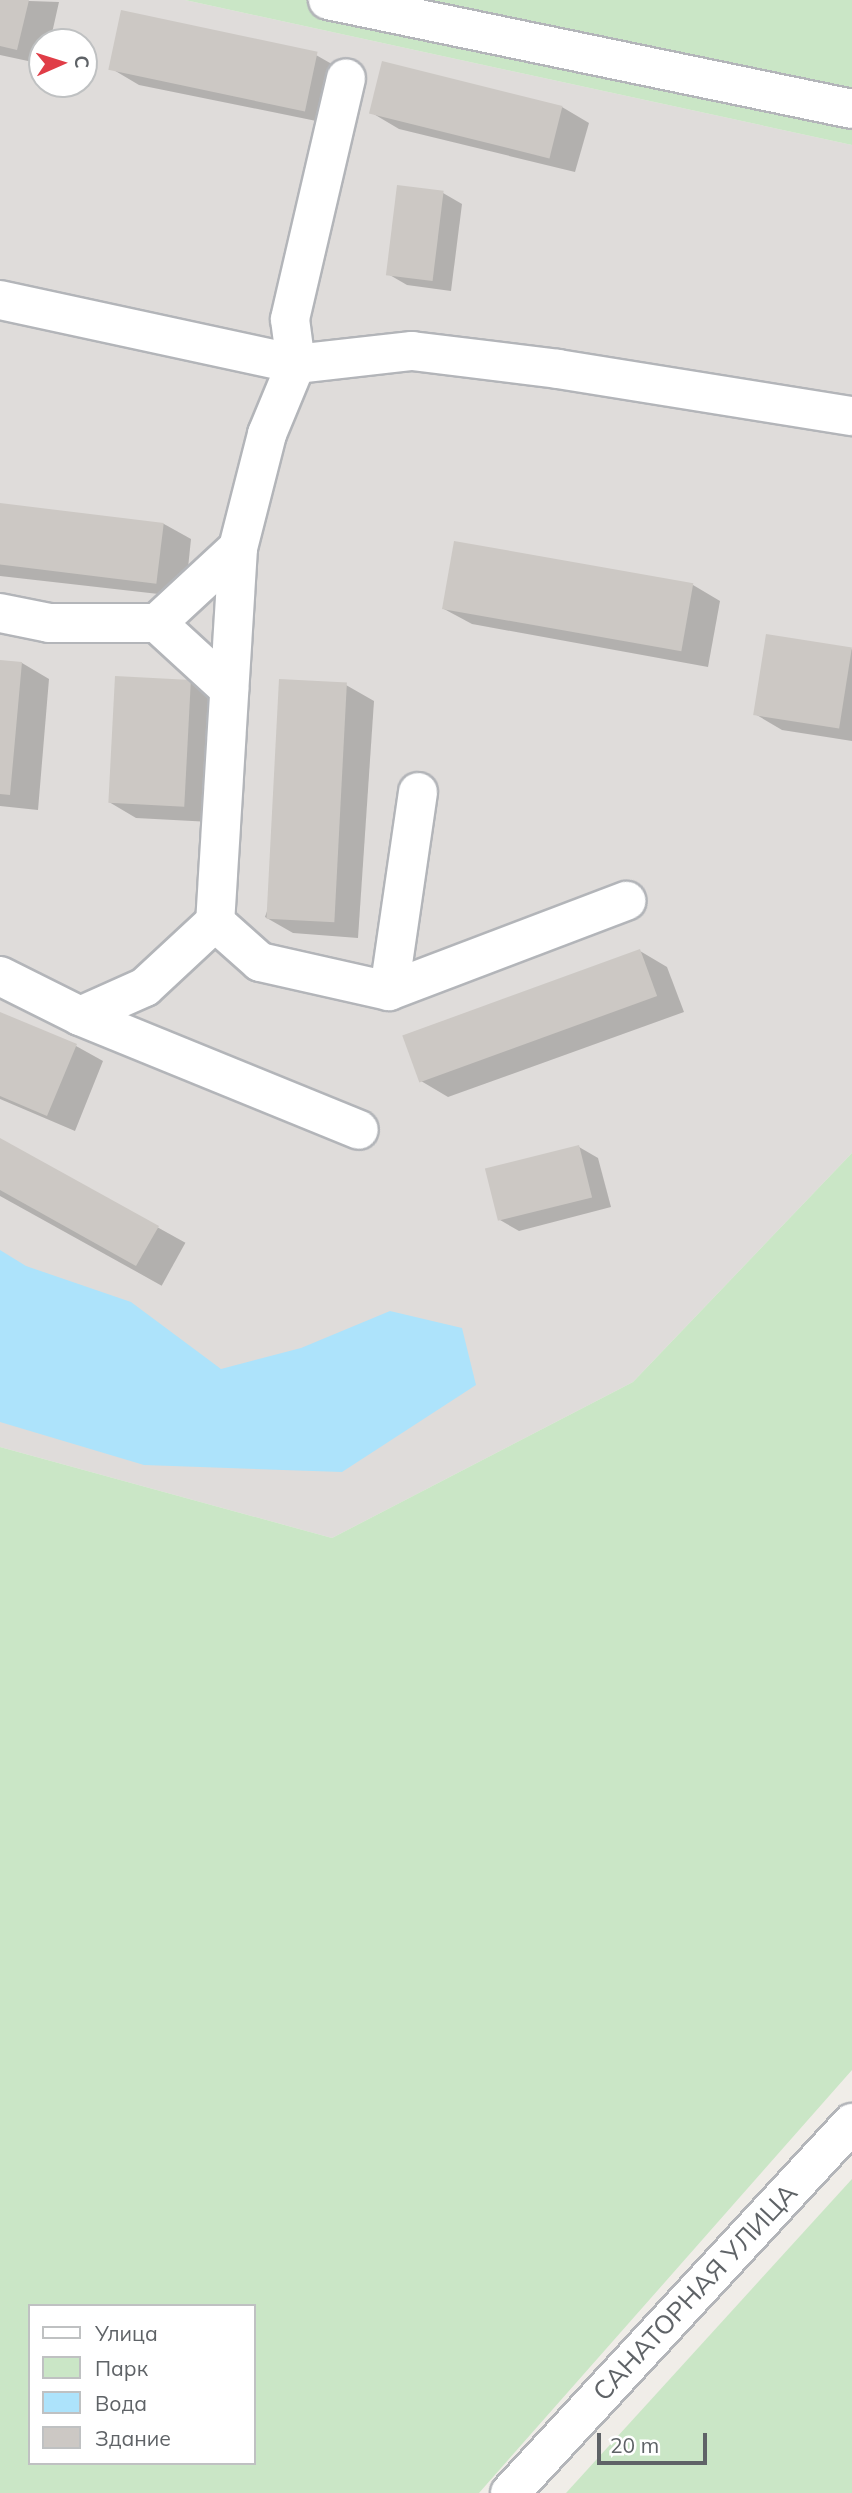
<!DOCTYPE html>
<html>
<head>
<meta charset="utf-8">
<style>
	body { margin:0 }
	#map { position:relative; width:852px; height:2493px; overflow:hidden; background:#f0ede8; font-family:Mulish,sans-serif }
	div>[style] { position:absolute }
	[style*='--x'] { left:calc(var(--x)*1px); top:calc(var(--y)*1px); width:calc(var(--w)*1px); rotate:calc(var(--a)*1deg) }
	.industrial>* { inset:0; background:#dfdcda }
	.green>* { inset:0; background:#cae6c6 }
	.water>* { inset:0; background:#ade3fb }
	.shadow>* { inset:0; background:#0003; transform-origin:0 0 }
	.building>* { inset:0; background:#ccc8c4; transform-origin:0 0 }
	.roads { filter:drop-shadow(2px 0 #b3b5b9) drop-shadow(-2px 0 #b3b5b9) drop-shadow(0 2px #b3b5b9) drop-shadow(0 -2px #b3b5b9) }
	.minor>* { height:38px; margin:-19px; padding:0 19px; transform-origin:19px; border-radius:19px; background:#fff }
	span { translate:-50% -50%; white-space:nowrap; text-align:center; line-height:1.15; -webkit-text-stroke:6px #fff; paint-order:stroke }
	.street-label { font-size:26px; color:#5f6367 }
	.legend { position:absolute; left:28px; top:2304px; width:228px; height:161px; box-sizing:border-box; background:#fff; border:2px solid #bfc1c2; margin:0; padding:9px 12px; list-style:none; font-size:21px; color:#5f6367 }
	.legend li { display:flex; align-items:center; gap:14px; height:35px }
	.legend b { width:35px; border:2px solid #bfc1c2 }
	.north { position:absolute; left:28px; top:28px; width:70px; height:70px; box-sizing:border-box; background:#fff; border:2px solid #bfc1c2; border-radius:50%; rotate:87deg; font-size:19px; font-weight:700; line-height:28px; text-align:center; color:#5f6367 }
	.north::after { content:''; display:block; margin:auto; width:24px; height:32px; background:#e03d47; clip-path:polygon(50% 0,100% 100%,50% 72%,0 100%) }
	.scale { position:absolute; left:597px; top:2433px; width:110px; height:32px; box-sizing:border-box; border:4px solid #5f6367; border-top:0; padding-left:9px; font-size:21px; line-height:24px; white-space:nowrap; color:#5f6367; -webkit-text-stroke:5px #fff; paint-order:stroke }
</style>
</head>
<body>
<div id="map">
	<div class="industrial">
		<i style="clip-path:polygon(evenodd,0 0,185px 0,852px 145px,852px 1153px,633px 1382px,332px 1538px,0 1447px,0 0,42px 42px,84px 42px,84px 84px,42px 84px,42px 42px)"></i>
	</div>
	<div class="green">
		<i style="clip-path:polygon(185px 0,852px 0,852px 145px)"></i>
		<i style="clip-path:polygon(evenodd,852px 1153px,852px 2070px,479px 2493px,0 2493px,0 1447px,332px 1538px,633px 1382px,852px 1153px,30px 2306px,254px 2306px,254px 2463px,30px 2463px,30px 2306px)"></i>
		<i style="clip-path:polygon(852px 2179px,852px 2493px,566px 2493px)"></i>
	</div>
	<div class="water">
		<i style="clip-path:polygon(0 1250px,26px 1266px,131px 1302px,221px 1369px,301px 1348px,390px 1311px,462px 1328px,476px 1385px,342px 1472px,144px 1465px,0 1422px)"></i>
	</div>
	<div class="shadow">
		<i style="clip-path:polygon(0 0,59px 2px,50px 42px,42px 42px,42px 64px,0 55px)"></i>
		<i style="clip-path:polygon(316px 55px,344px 71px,331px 124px,139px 85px,112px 69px)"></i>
		<i style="clip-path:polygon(562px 107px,589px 123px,575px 172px,399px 129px,372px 113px)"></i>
		<i style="clip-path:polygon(443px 193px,462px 204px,451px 291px,407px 285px,388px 274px)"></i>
		<i style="clip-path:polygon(0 505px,164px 524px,191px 539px,185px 597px,0 576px)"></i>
		<i style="clip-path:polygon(693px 585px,720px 601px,708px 667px,472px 624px,444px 609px)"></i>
		<i style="clip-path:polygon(852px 649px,852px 741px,782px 730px,755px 714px)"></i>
		<i style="clip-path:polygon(0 661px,22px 663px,49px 679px,38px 810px,0 806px)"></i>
		<i style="clip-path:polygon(190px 682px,218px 698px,211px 822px,136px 818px,109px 802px)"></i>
		<i style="clip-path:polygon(346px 685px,374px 701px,358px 938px,293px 933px,265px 917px)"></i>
		<i style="clip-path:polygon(640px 951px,667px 967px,684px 1012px,448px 1097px,421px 1081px)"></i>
		<i style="clip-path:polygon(0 1013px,76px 1046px,103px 1061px,75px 1131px,0 1099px)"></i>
		<i style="left:0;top:1140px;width:212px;height:49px;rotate:29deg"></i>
		<i style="clip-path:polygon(579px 1147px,598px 1158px,611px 1207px,519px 1231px,500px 1220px)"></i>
	</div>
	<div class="building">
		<i style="clip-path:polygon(0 0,29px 0,17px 50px,0 46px)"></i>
		<i style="left:121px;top:10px;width:201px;height:61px;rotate:12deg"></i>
		<i style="left:382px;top:61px;width:186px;height:54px;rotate:14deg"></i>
		<i style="left:397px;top:185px;width:47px;height:91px;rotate:7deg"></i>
		<i style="left:0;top:503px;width:165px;height:61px;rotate:7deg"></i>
		<i style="left:454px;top:541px;width:243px;height:69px;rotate:10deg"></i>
		<i style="left:766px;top:634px;width:87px;height:82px;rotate:9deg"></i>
		<i style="clip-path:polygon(0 660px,22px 662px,10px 795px,0 794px)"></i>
		<i style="left:115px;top:676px;width:76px;height:127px;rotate:3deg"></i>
		<i style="left:279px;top:679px;width:68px;height:240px;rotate:3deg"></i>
		<i style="left:640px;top:949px;width:50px;height:253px;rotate:70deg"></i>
		<i style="clip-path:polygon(0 1012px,77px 1044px,47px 1116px,0 1096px)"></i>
		<i style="clip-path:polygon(0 1138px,159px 1226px,136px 1266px,0 1190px)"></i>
		<i style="left:579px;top:1145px;width:54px;height:97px;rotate:76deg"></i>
	</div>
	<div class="roads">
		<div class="minor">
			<i style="--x:328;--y:0;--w:535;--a:11.75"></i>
			<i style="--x:0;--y:300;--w:303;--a:12.2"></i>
			<i style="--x:296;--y:364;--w:117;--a:-6.4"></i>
			<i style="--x:412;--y:351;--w:147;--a:7"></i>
			<i style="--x:558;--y:369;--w:298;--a:9.1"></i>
			<i style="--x:238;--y:548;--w:375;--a:93.5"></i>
			<i style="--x:215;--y:922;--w:60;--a:41.6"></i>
			<i style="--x:260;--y:962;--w:132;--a:12.7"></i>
			<i style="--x:389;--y:991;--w:201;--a:-81.7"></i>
			<i style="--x:0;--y:613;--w:50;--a:11.5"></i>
			<i style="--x:49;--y:623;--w:108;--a:0"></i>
			<i style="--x:157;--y:623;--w:110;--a:-42.8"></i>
			<i style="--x:238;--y:548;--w:118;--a:-75.7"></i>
			<i style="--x:267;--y:434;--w:76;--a:-67.5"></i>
			<i style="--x:296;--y:364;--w:45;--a:-97.6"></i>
			<i style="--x:290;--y:319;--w:247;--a:-76.9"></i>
			<i style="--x:157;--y:623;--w:98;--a:42.5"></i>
			<i style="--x:0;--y:976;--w:89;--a:26.6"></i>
			<i style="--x:80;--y:1016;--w:71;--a:-24"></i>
			<i style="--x:145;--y:987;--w:96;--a:-42.9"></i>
			<i style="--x:389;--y:991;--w:254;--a:-20.8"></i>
			<i style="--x:80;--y:1016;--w:301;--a:22.2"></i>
			<i style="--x:510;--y:2493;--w:504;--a:-47.25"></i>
		</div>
	</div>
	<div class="street-label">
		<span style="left:695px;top:2292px;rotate:-47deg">САНАТОРНАЯ УЛИЦА</span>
	</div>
	<ul class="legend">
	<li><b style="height:9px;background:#fff"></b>Улица</li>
	<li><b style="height:19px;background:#cae6c6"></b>Парк</li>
	<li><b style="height:19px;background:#ade3fb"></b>Вода</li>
	<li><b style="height:19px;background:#ccc8c4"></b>Здание</li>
	</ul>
	<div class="north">С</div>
	<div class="scale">20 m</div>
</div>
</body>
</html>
